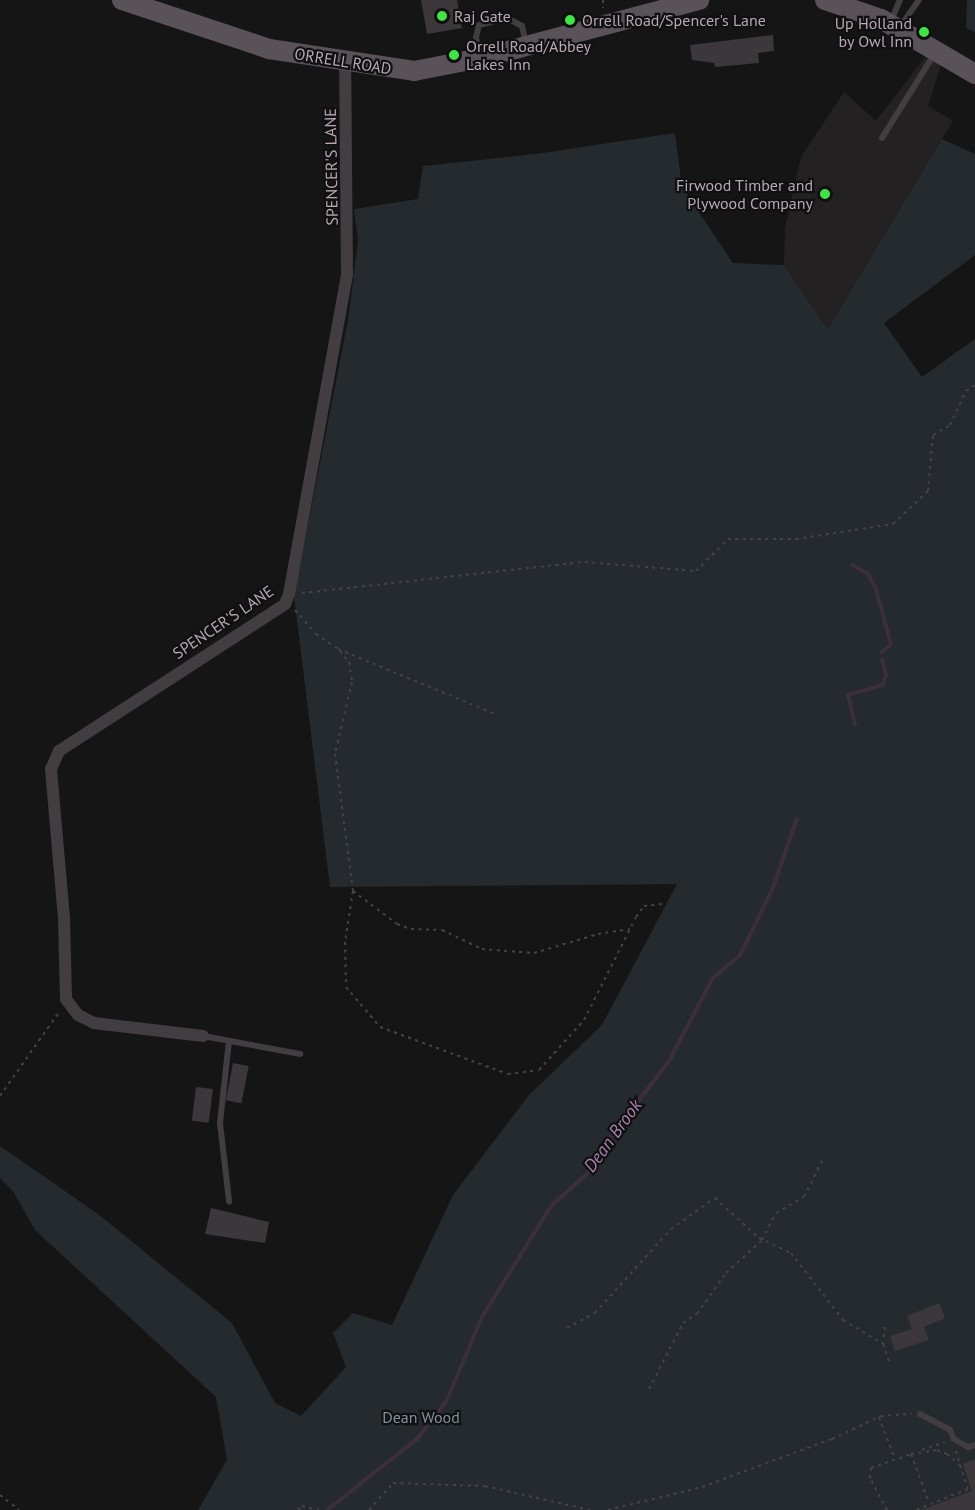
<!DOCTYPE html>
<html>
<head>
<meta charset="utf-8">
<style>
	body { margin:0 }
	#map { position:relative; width:975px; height:1510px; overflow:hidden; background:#161516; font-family:"PT Sans",sans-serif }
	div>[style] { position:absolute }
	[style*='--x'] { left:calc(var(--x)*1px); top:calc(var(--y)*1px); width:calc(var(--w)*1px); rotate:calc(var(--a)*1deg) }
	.built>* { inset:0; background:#232122 }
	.green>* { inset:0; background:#252a2e }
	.stream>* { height:4px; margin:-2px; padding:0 2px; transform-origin:2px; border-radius:2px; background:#3b2f3e }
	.building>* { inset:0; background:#3b373a; transform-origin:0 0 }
	.path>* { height:2px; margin-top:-1px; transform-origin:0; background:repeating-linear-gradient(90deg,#474047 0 3px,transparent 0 7.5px) }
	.lane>* { height:6px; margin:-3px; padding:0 3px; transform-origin:3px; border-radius:3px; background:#423d41 }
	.street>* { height:12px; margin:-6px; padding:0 6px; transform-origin:6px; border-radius:6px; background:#423d41 }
	.primary>* { height:20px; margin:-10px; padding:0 10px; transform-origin:10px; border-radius:10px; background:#5a5259 }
	.dots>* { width:16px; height:16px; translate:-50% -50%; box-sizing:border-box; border:3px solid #111011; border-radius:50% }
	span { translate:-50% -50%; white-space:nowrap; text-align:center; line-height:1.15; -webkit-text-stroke:4.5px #111011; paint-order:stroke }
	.poi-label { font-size:16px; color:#b6a8b5 }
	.left { translate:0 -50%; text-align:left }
	.right { translate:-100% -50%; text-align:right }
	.street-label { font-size:16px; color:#b6a8b5 }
	.park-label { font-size:16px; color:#80919f }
	.water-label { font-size:18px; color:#a781ae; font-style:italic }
</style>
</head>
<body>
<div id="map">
	<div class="built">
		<i style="clip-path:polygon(926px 56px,941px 65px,928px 106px,953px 121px,828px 329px,784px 265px,785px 229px,801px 157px,844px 92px,876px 121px)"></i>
	</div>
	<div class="green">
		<i style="clip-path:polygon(967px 0,975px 0,975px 32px,966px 28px)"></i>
		<i style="clip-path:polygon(675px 133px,682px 187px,733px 263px,784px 265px,828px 329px,942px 139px,975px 154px,975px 255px,884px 323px,922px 377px,975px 339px,975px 1510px,198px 1510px,227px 1460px,216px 1397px,35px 1230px,13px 1191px,0 1178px,0 1146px,98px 1214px,232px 1323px,275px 1403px,301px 1416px,346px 1367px,333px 1333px,353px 1313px,392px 1325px,453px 1195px,529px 1095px,602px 1025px,677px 884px,330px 887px,294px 596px,348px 320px,358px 241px,354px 209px,418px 199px,423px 166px,536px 154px)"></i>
	</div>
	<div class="stream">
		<i style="--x:852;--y:565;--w:18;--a:29"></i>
		<i style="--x:868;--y:574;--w:17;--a:62"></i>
		<i style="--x:876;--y:589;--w:57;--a:74.7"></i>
		<i style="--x:891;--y:644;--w:13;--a:138"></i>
		<i style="--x:855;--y:725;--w:31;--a:-103"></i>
		<i style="--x:848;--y:695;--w:36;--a:-16"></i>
		<i style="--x:883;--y:685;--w:10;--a:-73"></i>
		<i style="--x:886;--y:675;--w:16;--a:-104"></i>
		<i style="--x:327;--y:1510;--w:115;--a:-38.3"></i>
		<i style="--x:417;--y:1439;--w:49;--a:-52.4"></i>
		<i style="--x:447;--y:1400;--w:90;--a:-67.1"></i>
		<i style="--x:482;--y:1317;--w:131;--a:-58.1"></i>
		<i style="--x:551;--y:1206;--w:59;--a:-41.6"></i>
		<i style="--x:595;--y:1167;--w:33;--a:-63"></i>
		<i style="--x:610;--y:1138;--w:97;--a:-52.5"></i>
		<i style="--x:669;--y:1061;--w:94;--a:-62.1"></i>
		<i style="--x:713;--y:978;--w:35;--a:-40"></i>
		<i style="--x:740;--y:955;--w:72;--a:-63.8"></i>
		<i style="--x:772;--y:890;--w:75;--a:-70.6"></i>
	</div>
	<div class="building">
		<i style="clip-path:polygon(421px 0,457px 0,462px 28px,427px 34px)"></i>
		<i style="clip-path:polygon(773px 35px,774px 51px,758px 53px,759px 63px,715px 67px,714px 63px,692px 60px,690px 45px)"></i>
		<i style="left:233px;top:1063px;width:16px;height:38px;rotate:11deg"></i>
		<i style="left:196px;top:1087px;width:17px;height:34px;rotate:7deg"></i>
		<i style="clip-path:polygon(211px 1208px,269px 1222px,265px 1243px,205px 1234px)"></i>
		<i style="clip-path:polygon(939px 1303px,945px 1318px,924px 1327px,929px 1340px,895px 1351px,890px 1336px,912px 1329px,907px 1316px)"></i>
		<i style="clip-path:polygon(975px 1459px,975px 1510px,921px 1510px,972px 1491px,963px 1464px)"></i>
	</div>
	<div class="path">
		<i style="--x:603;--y:0;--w:8;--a:90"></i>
		<i style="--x:302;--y:593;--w:285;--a:-6.3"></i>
		<i style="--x:585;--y:562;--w:111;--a:4.6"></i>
		<i style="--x:696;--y:571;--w:45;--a:-45"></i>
		<i style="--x:728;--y:539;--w:68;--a:0"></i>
		<i style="--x:796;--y:539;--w:98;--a:-8.8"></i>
		<i style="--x:893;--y:524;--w:48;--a:-43.3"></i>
		<i style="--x:928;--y:491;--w:56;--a:-84.9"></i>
		<i style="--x:933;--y:435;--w:20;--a:-30"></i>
		<i style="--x:950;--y:425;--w:38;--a:-65"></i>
		<i style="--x:966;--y:391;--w:11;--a:-34"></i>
		<i style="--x:295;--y:610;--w:32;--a:49"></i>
		<i style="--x:316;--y:634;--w:27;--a:34"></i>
		<i style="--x:338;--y:649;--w:172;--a:22.5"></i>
		<i style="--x:340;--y:651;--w:14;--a:51"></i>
		<i style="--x:349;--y:662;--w:20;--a:81"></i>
		<i style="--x:352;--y:682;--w:74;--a:103.3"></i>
		<i style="--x:335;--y:754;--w:138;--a:82.5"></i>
		<i style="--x:353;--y:891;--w:52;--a:98.9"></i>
		<i style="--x:345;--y:942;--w:45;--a:88.7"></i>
		<i style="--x:346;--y:987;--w:52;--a:49.6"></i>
		<i style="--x:380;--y:1027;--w:136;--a:20.2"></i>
		<i style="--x:508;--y:1074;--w:31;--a:-7"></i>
		<i style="--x:539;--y:1070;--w:67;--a:-48"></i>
		<i style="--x:584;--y:1020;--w:115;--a:-63.2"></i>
		<i style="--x:636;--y:917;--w:14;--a:-54"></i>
		<i style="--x:644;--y:906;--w:18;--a:-6"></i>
		<i style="--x:353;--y:891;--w:55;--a:36.9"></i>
		<i style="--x:397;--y:924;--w:15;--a:20"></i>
		<i style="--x:411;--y:929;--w:31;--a:2"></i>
		<i style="--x:442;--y:930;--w:44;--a:25.4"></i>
		<i style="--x:482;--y:949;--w:52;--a:4.4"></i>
		<i style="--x:534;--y:953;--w:67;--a:-16.5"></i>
		<i style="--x:598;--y:934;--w:32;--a:-9"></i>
		<i style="--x:0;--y:1096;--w:103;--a:-54.9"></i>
		<i style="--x:885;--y:1327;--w:17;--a:97"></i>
		<i style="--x:883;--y:1344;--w:21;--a:71"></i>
		<i style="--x:567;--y:1328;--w:32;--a:-28"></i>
		<i style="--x:595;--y:1313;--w:113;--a:-47.9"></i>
		<i style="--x:671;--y:1229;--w:54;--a:-35.2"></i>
		<i style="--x:715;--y:1198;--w:59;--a:42.3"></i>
		<i style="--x:759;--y:1238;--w:35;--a:25"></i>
		<i style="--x:791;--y:1253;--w:85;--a:52.2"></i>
		<i style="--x:843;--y:1320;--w:47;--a:31"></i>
		<i style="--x:649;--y:1389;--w:74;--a:-62.7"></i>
		<i style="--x:683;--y:1323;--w:17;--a:-33"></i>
		<i style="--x:697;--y:1314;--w:50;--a:-54.7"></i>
		<i style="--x:726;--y:1273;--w:49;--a:-42.5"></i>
		<i style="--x:762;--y:1240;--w:30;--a:-63"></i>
		<i style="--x:776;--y:1213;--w:32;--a:-30"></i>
		<i style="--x:804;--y:1197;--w:42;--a:-63.4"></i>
		<i style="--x:879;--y:1417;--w:45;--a:69.1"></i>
		<i style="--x:922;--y:1450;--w:24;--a:-19"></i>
		<i style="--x:956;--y:1451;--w:15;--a:74"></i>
		<i style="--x:911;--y:1454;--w:26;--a:-9"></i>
		<i style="--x:937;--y:1450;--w:11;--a:22"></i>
		<i style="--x:947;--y:1454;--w:17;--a:40"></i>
		<i style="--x:960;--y:1465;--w:25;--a:72"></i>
		<i style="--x:968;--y:1489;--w:56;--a:158"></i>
		<i style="--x:0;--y:1495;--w:24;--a:38"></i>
		<i style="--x:298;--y:1510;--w:6;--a:-45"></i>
		<i style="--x:302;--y:1506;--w:17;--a:13"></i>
		<i style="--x:369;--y:1510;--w:36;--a:-48"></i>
		<i style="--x:393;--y:1483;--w:92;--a:1.9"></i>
		<i style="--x:485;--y:1486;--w:108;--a:12.9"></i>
		<i style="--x:608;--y:1510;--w:97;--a:-13.7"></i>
		<i style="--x:702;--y:1487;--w:139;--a:-20.3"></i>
		<i style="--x:832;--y:1439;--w:54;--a:-25.1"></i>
		<i style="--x:881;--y:1416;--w:31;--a:-4"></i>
		<i style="--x:887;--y:1510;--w:36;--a:-118"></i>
		<i style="--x:870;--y:1478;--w:10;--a:-84"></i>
		<i style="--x:871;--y:1468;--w:42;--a:-19.3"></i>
		<i style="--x:911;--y:1454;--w:52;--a:69.8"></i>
	</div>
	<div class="lane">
		<i style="--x:891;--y:21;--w:23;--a:-67"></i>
		<i style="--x:900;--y:27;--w:33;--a:-55"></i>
		<i style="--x:480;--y:55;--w:18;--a:-103"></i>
		<i style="--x:476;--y:37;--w:12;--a:-76"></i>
		<i style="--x:479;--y:25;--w:29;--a:-14"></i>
		<i style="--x:507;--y:18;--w:17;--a:28"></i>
		<i style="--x:522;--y:26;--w:18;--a:77"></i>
		<i style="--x:882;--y:138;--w:100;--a:-58.1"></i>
		<i style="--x:203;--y:1036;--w:99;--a:10.5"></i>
		<i style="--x:229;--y:1041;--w:82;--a:96.3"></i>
		<i style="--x:220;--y:1123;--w:79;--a:83.4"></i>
		<i style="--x:920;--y:1414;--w:34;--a:28"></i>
		<i style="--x:950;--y:1430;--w:10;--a:66"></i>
		<i style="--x:954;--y:1439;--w:16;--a:30"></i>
		<i style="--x:968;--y:1447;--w:7;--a:-16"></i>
	</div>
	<div class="street">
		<i style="--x:203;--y:1036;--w:110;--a:-173.2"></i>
		<i style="--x:94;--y:1023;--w:18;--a:-153"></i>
		<i style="--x:78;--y:1015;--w:20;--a:-127"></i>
		<i style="--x:66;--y:999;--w:81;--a:-91.4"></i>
		<i style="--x:64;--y:918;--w:150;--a:-95"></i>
		<i style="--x:51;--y:769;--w:20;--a:-66"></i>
		<i style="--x:59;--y:751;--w:270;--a:-33"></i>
		<i style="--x:285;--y:604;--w:11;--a:-68"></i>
		<i style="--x:289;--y:594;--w:324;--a:-79.7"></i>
		<i style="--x:347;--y:275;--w:211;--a:-90.5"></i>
	</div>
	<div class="primary">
		<i style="--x:122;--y:0;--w:155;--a:18.4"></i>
		<i style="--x:269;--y:49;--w:147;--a:8.6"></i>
		<i style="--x:414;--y:71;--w:68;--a:-11"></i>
		<i style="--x:481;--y:58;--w:226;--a:-14.9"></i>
		<i style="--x:825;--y:0;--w:59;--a:18.7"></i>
		<i style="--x:881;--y:19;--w:109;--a:30.3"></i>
	</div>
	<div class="dots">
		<i style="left:442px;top:16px;background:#3fe446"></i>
		<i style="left:570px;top:20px;background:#3fe446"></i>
		<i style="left:924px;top:32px;background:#3fe446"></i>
		<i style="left:454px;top:55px;background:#3fe446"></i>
		<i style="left:825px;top:194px;background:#3fe446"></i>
	</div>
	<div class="poi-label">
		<span class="left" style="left:454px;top:16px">Raj Gate</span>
		<span class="left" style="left:582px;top:20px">Orrell Road/Spencer's Lane</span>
		<span class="right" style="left:912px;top:32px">Up Holland<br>by Owl Inn</span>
		<span class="left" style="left:466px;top:55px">Orrell Road/Abbey<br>Lakes Inn</span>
		<span class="right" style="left:813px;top:194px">Firwood Timber and<br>Plywood Company</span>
	</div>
	<div class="street-label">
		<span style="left:343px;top:61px;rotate:9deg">ORRELL ROAD</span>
		<span style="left:331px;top:167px;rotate:-91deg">SPENCER'S LANE</span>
		<span style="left:223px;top:622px;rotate:-34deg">SPENCER'S LANE</span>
	</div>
	<div class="park-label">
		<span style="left:421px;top:1417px">Dean Wood</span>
	</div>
	<div class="water-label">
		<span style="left:613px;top:1136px;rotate:-54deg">Dean Brook</span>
	</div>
</div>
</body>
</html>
